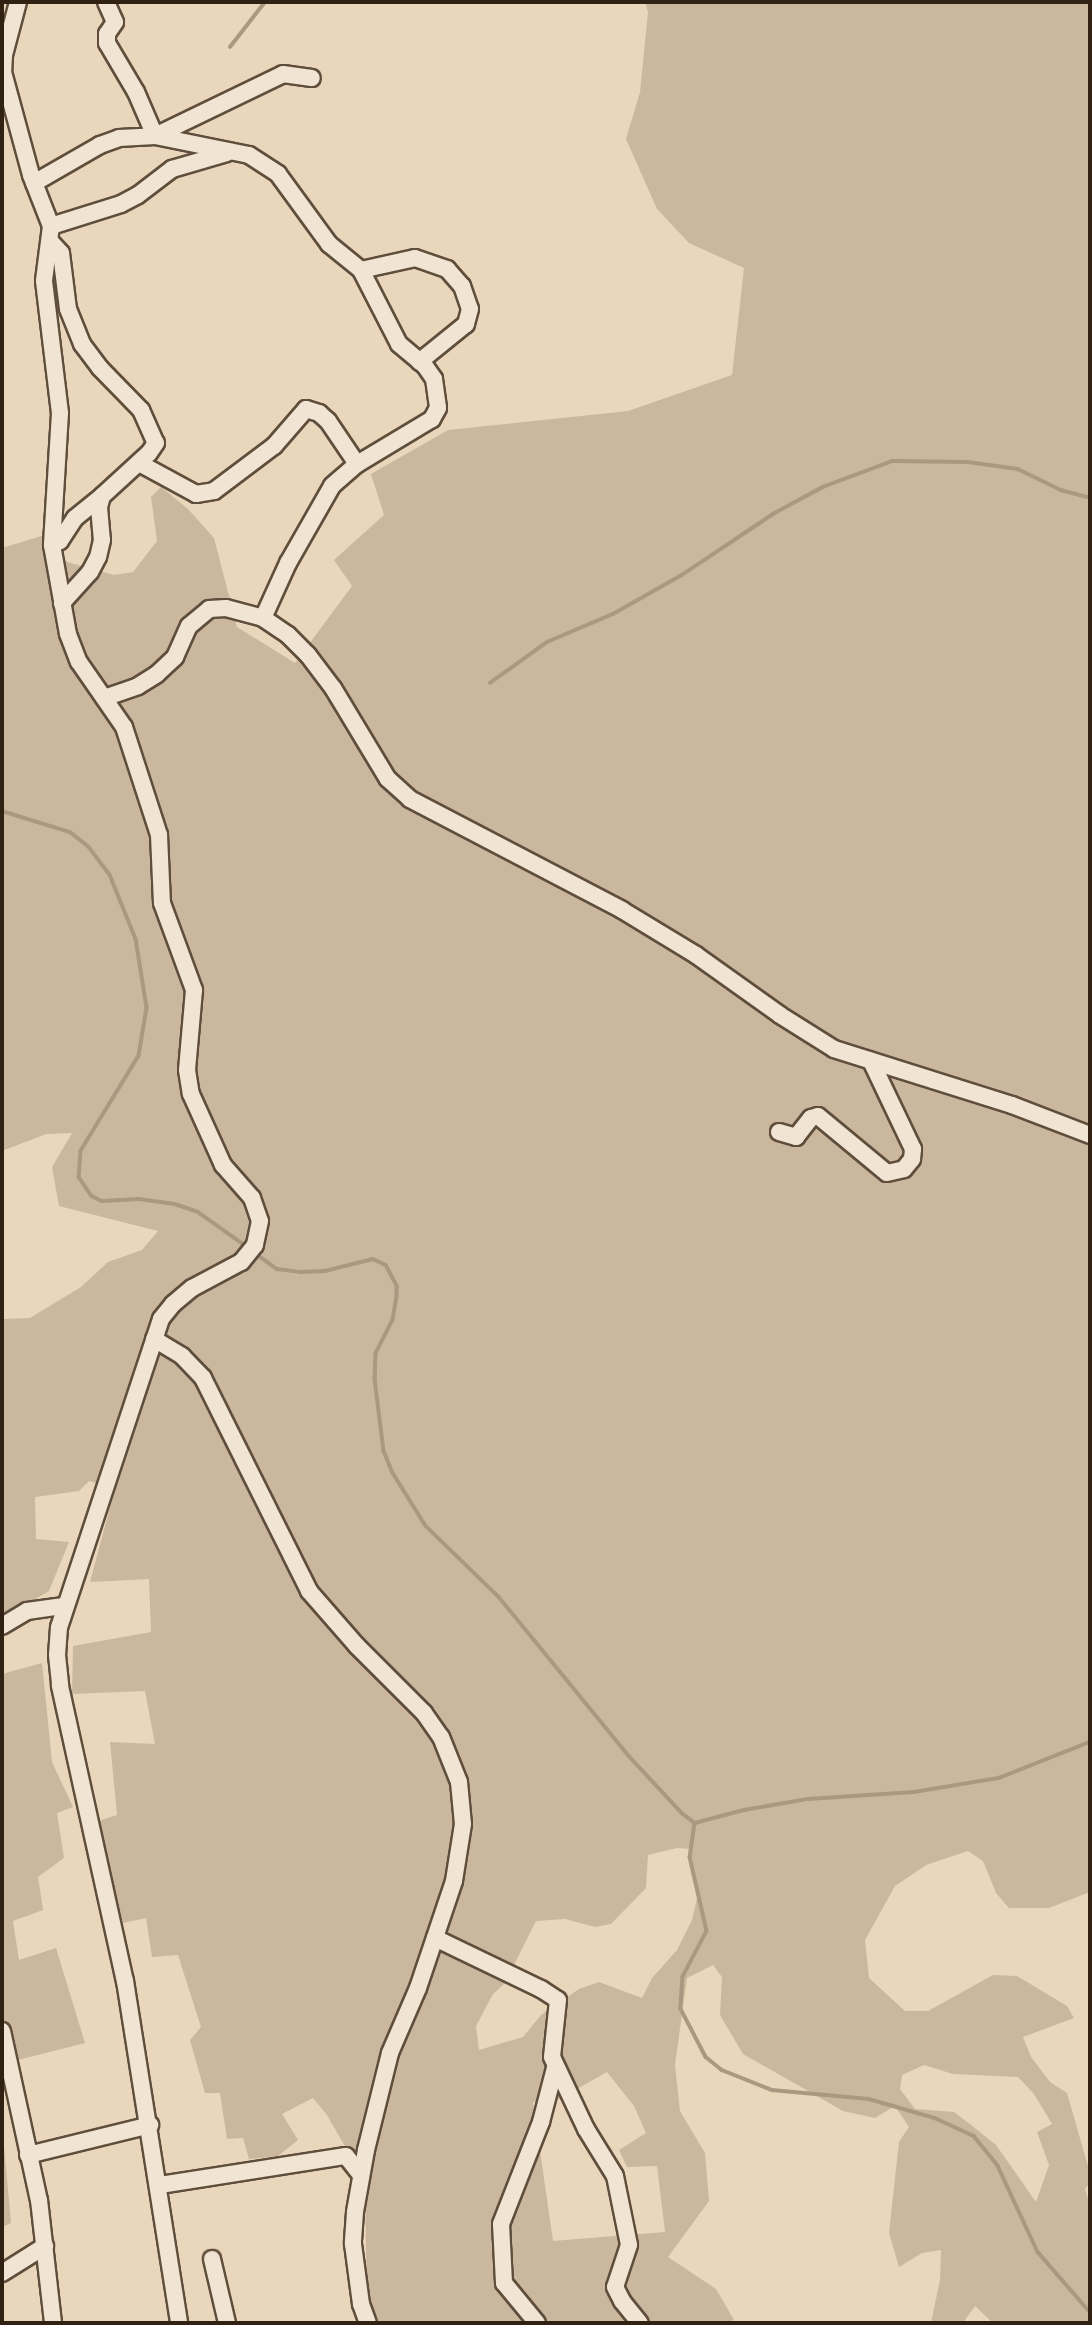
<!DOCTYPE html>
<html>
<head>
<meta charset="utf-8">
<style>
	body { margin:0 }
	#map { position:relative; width:1092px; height:2325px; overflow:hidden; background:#ead6ba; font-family:"Sorts Mill Goudy",serif }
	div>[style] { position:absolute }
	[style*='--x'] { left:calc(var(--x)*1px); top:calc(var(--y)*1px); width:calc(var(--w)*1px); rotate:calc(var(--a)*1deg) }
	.green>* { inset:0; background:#cbb79d }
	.stream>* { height:3.5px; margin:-1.75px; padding:0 1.75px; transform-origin:1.75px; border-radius:1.75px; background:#ab9881 }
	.roads { filter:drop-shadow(2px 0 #5f4e3c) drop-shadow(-2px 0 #5f4e3c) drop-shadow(0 2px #5f4e3c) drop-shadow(0 -2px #5f4e3c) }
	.minor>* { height:16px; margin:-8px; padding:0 8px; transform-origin:8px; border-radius:8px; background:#f1e4d2 }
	span { translate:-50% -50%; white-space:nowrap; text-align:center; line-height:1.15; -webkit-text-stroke:7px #f1e4d2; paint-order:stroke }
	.frame { position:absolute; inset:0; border:4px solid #312112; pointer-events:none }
</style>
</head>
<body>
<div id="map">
	<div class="green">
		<i style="clip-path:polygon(evenodd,645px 2px,1090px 2px,1090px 1892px,1049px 1908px,1009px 1908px,996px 1893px,983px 1861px,968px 1851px,926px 1865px,895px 1886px,865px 1940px,869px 1978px,905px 2011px,928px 2011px,993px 1975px,1017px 1976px,1067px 2006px,1074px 2018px,1023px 2037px,1031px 2057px,1050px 2082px,1067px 2093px,1090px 2173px,1090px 2183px,1085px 2189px,1090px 2206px,1090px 2323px,993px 2323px,975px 2306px,963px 2323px,931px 2323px,940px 2280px,941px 2250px,922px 2253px,899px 2267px,889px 2233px,899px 2142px,909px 2127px,895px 2106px,875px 2118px,843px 2111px,743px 2054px,720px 2015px,722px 1977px,713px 1965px,687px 1978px,675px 2065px,680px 2111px,705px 2153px,709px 2201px,668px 2257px,716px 2289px,734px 2320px,727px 2323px,377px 2323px,367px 2305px,365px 2181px,327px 2115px,313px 2098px,282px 2114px,298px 2140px,278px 2156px,249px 2159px,243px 2138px,227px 2139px,220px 2093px,205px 2093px,190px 2040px,201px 2027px,178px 1955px,152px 1957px,146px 1918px,123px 1923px,98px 1821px,117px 1815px,110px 1742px,155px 1744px,145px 1691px,72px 1694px,73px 1646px,151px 1632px,149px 1579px,90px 1582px,115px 1489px,89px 1481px,79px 1491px,35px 1497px,36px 1539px,69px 1542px,49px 1591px,2px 1618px,2px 1319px,30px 1318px,81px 1287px,108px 1262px,142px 1250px,158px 1231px,59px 1206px,52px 1167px,72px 1133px,46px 1134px,2px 1151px,2px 548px,45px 535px,67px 562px,114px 575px,133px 572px,157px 541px,151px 497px,161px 487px,188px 509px,214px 538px,237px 627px,295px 663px,352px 586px,334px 560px,384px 515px,371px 474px,448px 430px,628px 411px,732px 375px,744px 268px,689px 243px,657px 209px,626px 139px,640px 92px,648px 12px,645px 2px,677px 1848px,690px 1849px,698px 1894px,692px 1920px,677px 1950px,652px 1978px,642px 1998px,599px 1982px,579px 1989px,541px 2015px,523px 2037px,479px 2050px,476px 2026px,493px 1994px,505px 1983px,536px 1921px,565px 1919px,595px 1927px,611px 1924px,646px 1888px,648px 1855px,677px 1848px,645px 2px,924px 2065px,953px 2074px,1018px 2077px,1034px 2094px,1052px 2124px,1037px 2132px,1049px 2165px,1036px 2202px,996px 2145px,971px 2125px,954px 2112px,915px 2109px,900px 2089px,902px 2075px,924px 2065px,645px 2px,607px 2072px,634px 2106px,646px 2133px,619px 2150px,627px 2167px,657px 2166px,665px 2232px,553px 2241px,533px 2102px,559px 2099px,607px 2072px)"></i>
		<i style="clip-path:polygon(42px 1663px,52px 1762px,73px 1807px,57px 1813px,64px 1858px,38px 1877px,43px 1910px,13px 1921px,19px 1960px,56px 1948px,85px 2043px,2px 2064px,2px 1674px)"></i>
		<i style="clip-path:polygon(2px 2123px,11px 2223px,2px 2227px)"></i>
	</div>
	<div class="stream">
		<i style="--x:230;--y:47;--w:57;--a:-52.1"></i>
		<i style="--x:490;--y:683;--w:70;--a:-35.7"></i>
		<i style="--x:547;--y:642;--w:72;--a:-23"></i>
		<i style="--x:613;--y:614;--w:79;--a:-29.5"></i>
		<i style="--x:682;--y:575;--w:110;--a:-33.8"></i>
		<i style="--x:773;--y:514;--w:57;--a:-28.4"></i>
		<i style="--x:823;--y:487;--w:74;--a:-20.6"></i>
		<i style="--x:892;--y:461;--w:76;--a:0.8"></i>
		<i style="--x:968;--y:462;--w:50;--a:8"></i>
		<i style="--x:1018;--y:469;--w:48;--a:26"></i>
		<i style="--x:1061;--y:490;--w:30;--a:15"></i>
		<i style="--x:2;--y:811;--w:71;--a:17.2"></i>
		<i style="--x:70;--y:832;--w:24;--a:38"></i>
		<i style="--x:89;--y:847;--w:35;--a:53"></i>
		<i style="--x:110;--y:875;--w:69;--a:67.9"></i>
		<i style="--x:136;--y:939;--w:70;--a:80.9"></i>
		<i style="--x:147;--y:1008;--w:49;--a:99.5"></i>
		<i style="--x:139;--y:1056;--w:111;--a:121.4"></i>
		<i style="--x:81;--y:1151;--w:26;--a:94"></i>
		<i style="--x:79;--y:1177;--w:23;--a:56"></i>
		<i style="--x:92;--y:1196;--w:11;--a:27"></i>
		<i style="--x:102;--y:1201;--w:37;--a:-3"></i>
		<i style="--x:139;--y:1199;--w:36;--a:8"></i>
		<i style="--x:175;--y:1204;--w:24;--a:19"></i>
		<i style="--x:198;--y:1212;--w:59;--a:35.3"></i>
		<i style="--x:255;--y:1253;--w:27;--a:36"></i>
		<i style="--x:277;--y:1269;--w:23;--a:7"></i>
		<i style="--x:300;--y:1272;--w:25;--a:-2"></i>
		<i style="--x:325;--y:1271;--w:49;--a:-14"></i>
		<i style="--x:373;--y:1259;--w:14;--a:25"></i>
		<i style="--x:386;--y:1265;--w:24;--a:62"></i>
		<i style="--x:397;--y:1286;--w:11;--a:90"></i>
		<i style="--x:397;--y:1297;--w:23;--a:100"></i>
		<i style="--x:393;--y:1320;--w:38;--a:117"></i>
		<i style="--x:376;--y:1354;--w:25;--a:92"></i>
		<i style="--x:375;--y:1379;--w:73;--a:82.9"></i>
		<i style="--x:384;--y:1451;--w:24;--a:68"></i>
		<i style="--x:393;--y:1473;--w:62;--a:58.1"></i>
		<i style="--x:426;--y:1526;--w:102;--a:44.2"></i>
		<i style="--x:499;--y:1597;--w:205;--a:50.7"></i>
		<i style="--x:629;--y:1756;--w:78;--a:47.1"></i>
		<i style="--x:682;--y:1813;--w:16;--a:38"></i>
		<i style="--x:695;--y:1823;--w:51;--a:-14.9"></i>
		<i style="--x:744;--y:1810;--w:65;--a:-9.8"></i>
		<i style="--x:808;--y:1799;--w:106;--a:-3.8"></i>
		<i style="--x:914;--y:1792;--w:86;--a:-9.4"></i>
		<i style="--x:999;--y:1778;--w:98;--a:-21.6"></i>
		<i style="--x:695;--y:1823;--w:34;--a:98"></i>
		<i style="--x:690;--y:1857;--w:76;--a:77.1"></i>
		<i style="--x:707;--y:1931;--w:52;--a:117.6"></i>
		<i style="--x:683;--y:1977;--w:32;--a:94"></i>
		<i style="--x:681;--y:2009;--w:54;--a:62.5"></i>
		<i style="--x:706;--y:2057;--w:21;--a:39"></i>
		<i style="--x:722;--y:2070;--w:54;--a:21.8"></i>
		<i style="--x:772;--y:2090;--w:97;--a:5.3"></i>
		<i style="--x:869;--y:2099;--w:69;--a:16.1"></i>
		<i style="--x:935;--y:2118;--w:43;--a:24.8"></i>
		<i style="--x:974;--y:2136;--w:38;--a:51"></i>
		<i style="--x:998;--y:2166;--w:95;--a:65.1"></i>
		<i style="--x:1038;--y:2252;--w:79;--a:49.1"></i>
	</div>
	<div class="roads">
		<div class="minor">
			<i style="--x:18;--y:2;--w:55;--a:104.8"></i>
			<i style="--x:4;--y:55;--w:17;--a:93"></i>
			<i style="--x:3;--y:72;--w:107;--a:74.8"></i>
			<i style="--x:31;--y:175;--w:55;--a:68.6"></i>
			<i style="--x:51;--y:226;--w:55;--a:97.3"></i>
			<i style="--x:44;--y:281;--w:133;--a:83.1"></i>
			<i style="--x:60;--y:413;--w:132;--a:93.5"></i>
			<i style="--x:52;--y:545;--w:90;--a:79.8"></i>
			<i style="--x:68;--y:634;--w:30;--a:69"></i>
			<i style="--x:79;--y:662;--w:79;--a:55.3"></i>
			<i style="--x:124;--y:727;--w:114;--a:72"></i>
			<i style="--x:159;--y:835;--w:68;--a:87.5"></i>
			<i style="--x:162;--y:903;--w:93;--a:69.8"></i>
			<i style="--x:194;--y:990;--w:80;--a:95"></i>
			<i style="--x:187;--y:1070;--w:24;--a:81"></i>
			<i style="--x:191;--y:1094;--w:78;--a:65.7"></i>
			<i style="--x:223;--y:1165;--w:44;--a:48.7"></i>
			<i style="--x:252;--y:1198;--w:24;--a:71"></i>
			<i style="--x:260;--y:1221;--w:25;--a:102"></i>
			<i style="--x:255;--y:1245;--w:22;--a:129"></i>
			<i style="--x:241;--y:1262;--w:55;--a:152"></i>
			<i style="--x:192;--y:1288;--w:25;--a:140"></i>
			<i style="--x:173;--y:1304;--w:19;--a:129"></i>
			<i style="--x:161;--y:1319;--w:324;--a:108.3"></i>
			<i style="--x:59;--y:1627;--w:28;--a:94"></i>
			<i style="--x:57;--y:1655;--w:31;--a:84"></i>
			<i style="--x:60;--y:1686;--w:302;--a:77.6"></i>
			<i style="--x:125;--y:1981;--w:346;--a:81"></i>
			<i style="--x:106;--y:2;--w:22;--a:66"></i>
			<i style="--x:115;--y:22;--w:14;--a:124"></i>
			<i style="--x:107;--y:34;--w:9;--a:90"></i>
			<i style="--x:107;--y:43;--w:57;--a:59.4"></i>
			<i style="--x:136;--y:92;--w:48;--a:66.6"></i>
			<i style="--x:155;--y:136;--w:142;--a:-25.8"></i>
			<i style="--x:283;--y:74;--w:29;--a:8"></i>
			<i style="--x:34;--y:183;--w:76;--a:-29.9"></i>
			<i style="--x:100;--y:145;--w:20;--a:-20"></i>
			<i style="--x:119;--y:138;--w:36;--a:-3"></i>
			<i style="--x:155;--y:136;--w:96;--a:11.4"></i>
			<i style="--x:249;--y:155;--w:35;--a:33"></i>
			<i style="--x:278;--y:174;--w:87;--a:53.9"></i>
			<i style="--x:329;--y:244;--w:41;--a:39.1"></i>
			<i style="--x:361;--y:270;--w:83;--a:62.8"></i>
			<i style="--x:399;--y:344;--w:34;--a:40"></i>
			<i style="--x:425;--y:366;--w:16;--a:55"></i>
			<i style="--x:434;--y:379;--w:29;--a:82"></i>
			<i style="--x:438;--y:408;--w:13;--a:119"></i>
			<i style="--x:432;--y:419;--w:87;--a:149"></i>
			<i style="--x:357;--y:464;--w:33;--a:139"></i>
			<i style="--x:332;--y:486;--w:89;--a:119.7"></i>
			<i style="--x:288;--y:563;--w:60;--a:114.4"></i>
			<i style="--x:51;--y:226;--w:73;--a:-17.4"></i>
			<i style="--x:121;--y:204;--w:19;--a:-28"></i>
			<i style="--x:138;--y:195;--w:43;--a:-37.4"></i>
			<i style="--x:172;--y:169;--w:57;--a:-16.2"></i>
			<i style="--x:51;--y:242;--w:15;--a:48"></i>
			<i style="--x:61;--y:253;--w:56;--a:82.9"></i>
			<i style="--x:68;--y:309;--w:38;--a:68"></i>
			<i style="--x:82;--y:344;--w:30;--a:53"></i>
			<i style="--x:100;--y:368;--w:59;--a:45.7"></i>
			<i style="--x:141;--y:410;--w:36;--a:66"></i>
			<i style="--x:156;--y:443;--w:12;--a:125"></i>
			<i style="--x:149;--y:453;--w:64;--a:137.5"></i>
			<i style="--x:102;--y:496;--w:11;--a:105"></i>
			<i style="--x:99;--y:507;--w:33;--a:85"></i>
			<i style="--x:102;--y:540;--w:17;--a:103"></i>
			<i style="--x:98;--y:557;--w:17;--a:118"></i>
			<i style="--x:90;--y:572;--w:42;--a:132.1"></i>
			<i style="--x:361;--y:270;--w:55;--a:-12.5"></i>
			<i style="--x:415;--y:258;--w:34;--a:19"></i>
			<i style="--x:447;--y:269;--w:23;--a:49"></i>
			<i style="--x:462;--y:286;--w:24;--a:71"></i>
			<i style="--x:470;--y:309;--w:16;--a:105"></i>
			<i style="--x:466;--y:324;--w:60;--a:141"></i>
			<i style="--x:139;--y:463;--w:65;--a:28.5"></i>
			<i style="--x:196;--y:494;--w:18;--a:-9"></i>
			<i style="--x:214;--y:491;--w:75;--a:-36.9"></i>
			<i style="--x:274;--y:446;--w:49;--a:-49.1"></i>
			<i style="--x:306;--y:409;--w:14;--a:17"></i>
			<i style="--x:319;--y:413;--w:12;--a:42"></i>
			<i style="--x:328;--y:421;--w:52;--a:56"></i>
			<i style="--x:52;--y:545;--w:9;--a:-27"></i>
			<i style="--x:60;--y:541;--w:27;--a:-57"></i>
			<i style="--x:75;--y:518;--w:35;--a:-39"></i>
			<i style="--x:104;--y:698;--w:36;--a:-19"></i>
			<i style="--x:138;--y:686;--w:22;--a:-32"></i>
			<i style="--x:157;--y:674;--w:25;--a:-43"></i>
			<i style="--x:175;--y:657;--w:34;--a:-66"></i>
			<i style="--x:189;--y:626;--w:26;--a:-40"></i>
			<i style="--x:209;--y:609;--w:17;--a:-3"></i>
			<i style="--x:226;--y:608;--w:38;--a:15"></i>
			<i style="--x:263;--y:618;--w:30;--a:34"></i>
			<i style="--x:288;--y:635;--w:28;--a:45"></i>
			<i style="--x:308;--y:655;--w:41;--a:52.9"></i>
			<i style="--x:333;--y:688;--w:106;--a:58.9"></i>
			<i style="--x:388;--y:779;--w:30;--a:42"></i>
			<i style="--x:410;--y:799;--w:239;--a:27.6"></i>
			<i style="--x:622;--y:910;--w:87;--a:31.3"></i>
			<i style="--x:696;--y:955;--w:103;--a:35.5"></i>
			<i style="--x:780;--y:1015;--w:64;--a:32.2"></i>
			<i style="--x:834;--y:1049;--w:187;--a:17.5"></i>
			<i style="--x:1012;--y:1105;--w:84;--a:21"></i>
			<i style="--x:779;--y:1132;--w:18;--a:16"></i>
			<i style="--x:796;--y:1137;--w:24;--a:-52"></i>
			<i style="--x:811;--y:1118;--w:7;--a:-16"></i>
			<i style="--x:818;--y:1116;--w:89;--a:39.6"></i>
			<i style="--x:887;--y:1173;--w:17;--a:-13"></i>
			<i style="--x:904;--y:1169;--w:13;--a:-51"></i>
			<i style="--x:912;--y:1159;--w:10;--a:-84"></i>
			<i style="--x:913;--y:1149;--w:98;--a:-115.5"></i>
			<i style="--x:154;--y:1339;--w:33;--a:31"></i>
			<i style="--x:182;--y:1356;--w:30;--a:46"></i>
			<i style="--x:203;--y:1378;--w:238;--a:63.5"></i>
			<i style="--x:309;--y:1591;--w:73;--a:48.9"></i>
			<i style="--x:357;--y:1646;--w:95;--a:45"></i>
			<i style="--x:424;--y:1713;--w:29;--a:55"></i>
			<i style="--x:441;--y:1737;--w:48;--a:68.2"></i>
			<i style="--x:459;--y:1782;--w:42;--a:84.6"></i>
			<i style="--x:463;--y:1824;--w:58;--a:99"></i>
			<i style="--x:454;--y:1881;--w:113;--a:108.6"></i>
			<i style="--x:418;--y:1988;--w:71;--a:113.3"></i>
			<i style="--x:390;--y:2053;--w:100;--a:103.9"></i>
			<i style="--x:366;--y:2150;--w:63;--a:100.1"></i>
			<i style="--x:355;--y:2212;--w:32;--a:94"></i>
			<i style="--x:353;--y:2244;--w:61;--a:82.4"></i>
			<i style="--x:361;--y:2304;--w:20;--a:70"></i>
			<i style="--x:2;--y:1626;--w:29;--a:-31"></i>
			<i style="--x:27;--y:1611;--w:37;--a:-8"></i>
			<i style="--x:435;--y:1938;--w:118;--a:25.7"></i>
			<i style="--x:541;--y:1989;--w:20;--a:33"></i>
			<i style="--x:558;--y:2000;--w:57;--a:96"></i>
			<i style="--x:552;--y:2057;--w:80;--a:64.7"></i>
			<i style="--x:586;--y:2129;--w:55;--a:58.3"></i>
			<i style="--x:615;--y:2176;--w:70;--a:78.5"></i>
			<i style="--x:629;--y:2245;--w:44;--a:108.4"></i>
			<i style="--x:615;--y:2287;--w:16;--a:63"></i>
			<i style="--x:622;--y:2301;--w:28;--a:51"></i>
			<i style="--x:2;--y:2031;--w:173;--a:77.7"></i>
			<i style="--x:39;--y:2200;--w:124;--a:83.5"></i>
			<i style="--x:28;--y:2155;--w:126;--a:-13.8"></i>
			<i style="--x:160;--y:2185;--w:188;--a:-8.9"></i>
			<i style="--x:346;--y:2156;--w:24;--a:52"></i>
			<i style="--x:212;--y:2259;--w:66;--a:76.8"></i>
			<i style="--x:2;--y:2273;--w:51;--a:-32.1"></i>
			<i style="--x:537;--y:2323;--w:52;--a:-129.5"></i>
			<i style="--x:504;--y:2283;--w:59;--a:-92.9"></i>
			<i style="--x:501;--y:2224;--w:110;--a:-68.6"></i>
			<i style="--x:541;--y:2122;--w:56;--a:-75.5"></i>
		</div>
	</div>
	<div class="frame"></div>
</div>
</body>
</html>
